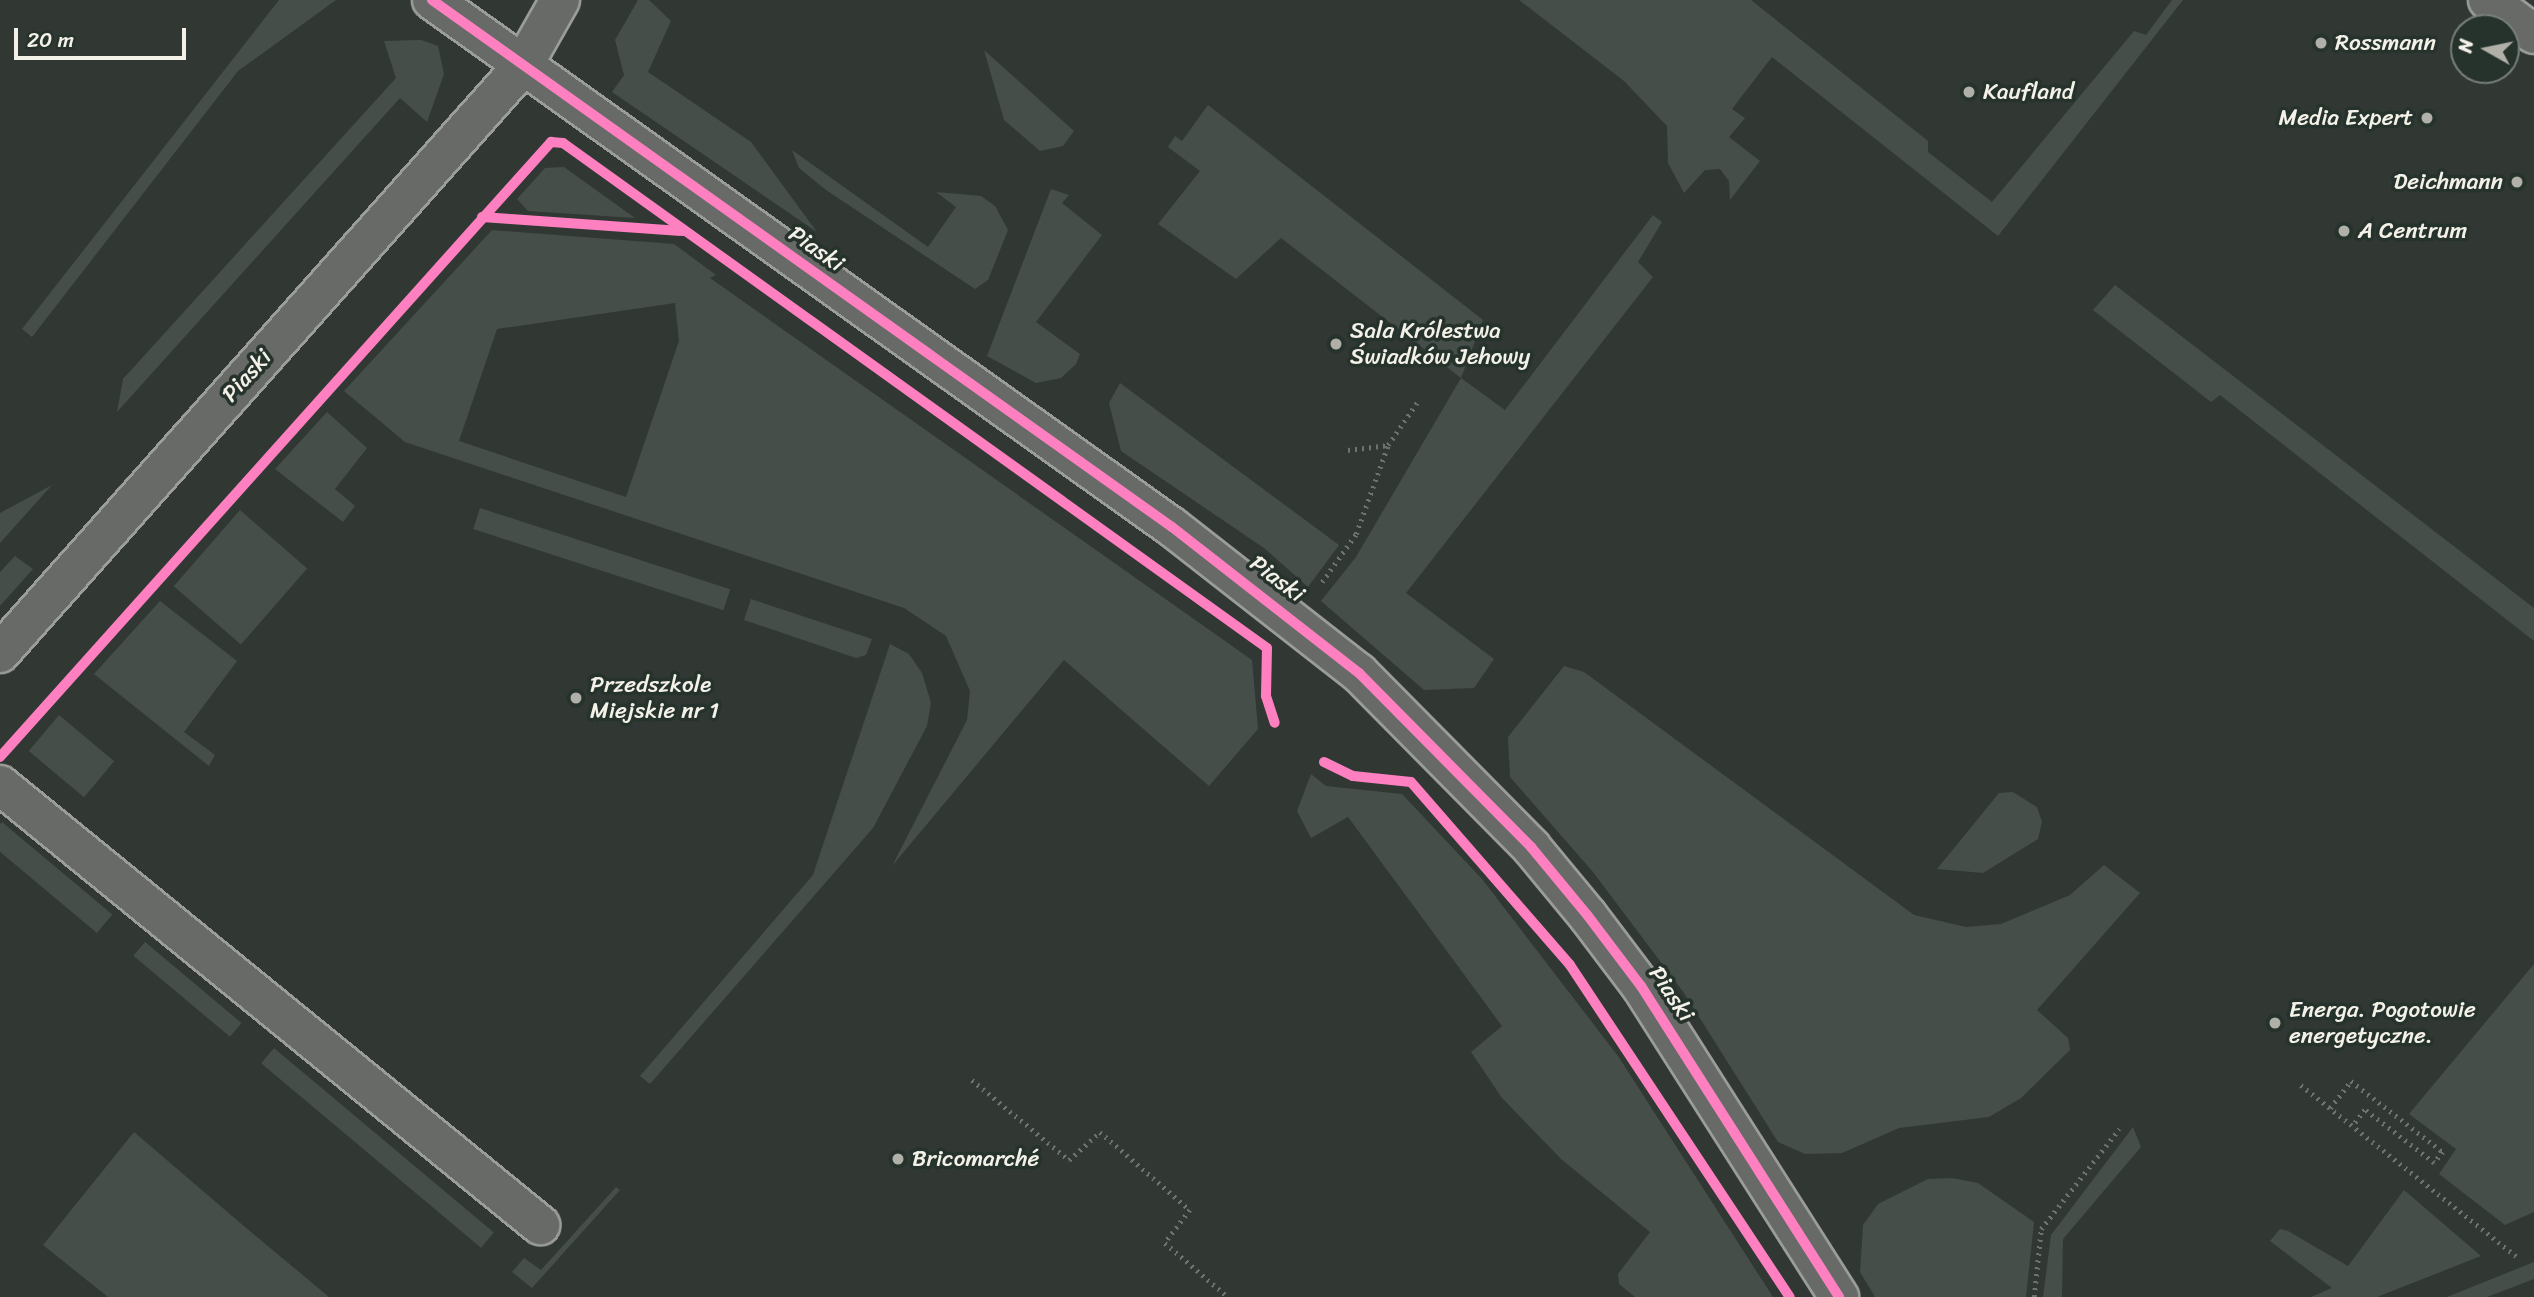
<!DOCTYPE html>
<html>
<head>
<meta charset="utf-8">
<style>
	body { margin:0 }
	#map { position:relative; width:2534px; height:1297px; overflow:hidden; background:#313834; font-family:Sriracha,sans-serif }
	div>[style] { position:absolute }
	[style*='--x'] { left:calc(var(--x)*1px); top:calc(var(--y)*1px); width:calc(var(--w)*1px); rotate:calc(var(--a)*1deg) }
	.green>* { inset:0; background:#454e49; transform-origin:0 0 }
	.path>* { height:4.5px; margin-top:-2.25px; transform-origin:0; background:repeating-linear-gradient(90deg,#6f7370 0 2px,transparent 0 7px) }
	.roads { filter:drop-shadow(2px 0 #9a9d99) drop-shadow(-2px 0 #9a9d99) drop-shadow(0 2px #9a9d99) drop-shadow(0 -2px #9a9d99) }
	.minor>* { height:38px; margin:-19px; padding:0 19px; transform-origin:19px; border-radius:19px; background:#676a66 }
	.cycleway>* { height:10px; margin:-5px; padding:0 5px; transform-origin:5px; border-radius:5px; background:#ff80c0 }
	.dots>* { width:19px; height:19px; translate:-50% -50%; box-sizing:border-box; border:4px solid #26332d; border-radius:50% }
	span { translate:-50% -50%; white-space:nowrap; text-align:center; line-height:1.15; -webkit-text-stroke:7px #26332d; paint-order:stroke }
	.poi-label { font-size:23px; color:#f4f1e8 }
	.left { translate:0 -50%; text-align:left }
	.right { translate:-100% -50%; text-align:right }
	.street-label { font-size:23px; color:#f4f1e8 }
	.north { position:absolute; left:2450px; top:14px; width:70px; height:70px; box-sizing:border-box; background:#26332d; border:2px solid #787f78; border-radius:50%; rotate:279deg; font-size:19px; font-weight:700; line-height:28px; text-align:center; color:#f4f1e8 }
	.north::after { content:''; display:block; margin:auto; width:24px; height:32px; background:#b0b0a9; clip-path:polygon(50% 0,100% 100%,50% 72%,0 100%) }
	.scale { position:absolute; left:14px; top:28px; width:172px; height:32px; box-sizing:border-box; border:4px solid #f4f1e8; border-top:0; padding-left:9px; font-size:21px; line-height:24px; white-space:nowrap; color:#f4f1e8; -webkit-text-stroke:5px #26332d; paint-order:stroke }
</style>
</head>
<body>
<div id="map">
	<div class="green">
		<i style="clip-path:polygon(279px 0,336px 0,238px 71px,32px 337px,22px 329px)"></i>
		<i style="clip-path:polygon(638px 0,649px 0,671px 21px,648px 72px,751px 142px,817px 232px,612px 92px,624px 75px,615px 40px)"></i>
		<i style="clip-path:polygon(1519px 0,1751px 0,1928px 141px,1928px 152px,1992px 202px,2134px 31px,2146px 35px,2172px 0,2183px 0,1998px 236px,1772px 57px,1732px 109px,1745px 118px,1729px 137px,1760px 161px,1730px 200px,1729px 181px,1720px 169px,1705px 170px,1684px 193px,1668px 163px,1667px 126px,1624px 81px)"></i>
		<i style="clip-path:polygon(421px 40px,438px 46px,444px 74px,427px 122px,400px 98px,117px 412px,123px 379px,396px 78px,384px 41px)"></i>
		<i style="clip-path:polygon(984px 50px,1074px 131px,1063px 146px,1040px 151px,1004px 120px)"></i>
		<i style="clip-path:polygon(1208px 105px,1483px 320px,1461px 378px,1505px 410px,1653px 215px,1662px 222px,1638px 262px,1653px 277px,1406px 593px,1494px 659px,1474px 688px,1424px 690px,1321px 601px,1356px 557px,1461px 378px,1281px 238px,1236px 279px,1158px 224px,1200px 171px,1168px 147px,1175px 136px,1182px 141px)"></i>
		<i style="clip-path:polygon(792px 150px,928px 247px,956px 207px,936px 192px,981px 196px,995px 206px,1008px 230px,988px 280px,975px 289px,826px 190px,799px 168px)"></i>
		<i style="clip-path:polygon(564px 167px,635px 218px,528px 211px,517px 199px,545px 168px)"></i>
		<i style="clip-path:polygon(1051px 189px,1069px 195px,1062px 203px,1102px 235px,1036px 322px,1080px 354px,1076px 364px,1061px 378px,1036px 383px,987px 356px)"></i>
		<i style="clip-path:polygon(evenodd,492px 230px,674px 244px,716px 275px,710px 278px,1252px 660px,1258px 729px,1209px 786px,1064px 660px,892px 866px,967px 720px,970px 691px,946px 636px,904px 608px,405px 442px,344px 391px,492px 230px,675px 303px,679px 341px,626px 497px,459px 441px,497px 329px,675px 303px)"></i>
		<i style="clip-path:polygon(2115px 285px,2534px 608px,2534px 641px,2220px 395px,2211px 402px,2093px 310px)"></i>
		<i style="clip-path:polygon(1120px 383px,1339px 545px,1308px 587px,1264px 548px,1121px 451px,1109px 403px)"></i>
		<i style="clip-path:polygon(327px 412px,367px 448px,335px 489px,355px 506px,343px 522px,275px 469px)"></i>
		<i style="clip-path:polygon(52px 485px,0 543px,0 513px)"></i>
		<i style="left:480px;top:508px;width:263px;height:22px;rotate:18deg"></i>
		<i style="left:240px;top:510px;width:89px;height:101px;rotate:41deg"></i>
		<i style="clip-path:polygon(15px 556px,33px 569px,0 606px,0 572px)"></i>
		<i style="clip-path:polygon(751px 599px,872px 639px,866px 655px,856px 658px,744px 620px)"></i>
		<i style="clip-path:polygon(160px 601px,237px 661px,184px 732px,215px 755px,209px 766px,94px 674px)"></i>
		<i style="clip-path:polygon(890px 644px,909px 654px,922px 673px,931px 703px,927px 726px,873px 828px,650px 1084px,640px 1076px,813px 875px)"></i>
		<i style="clip-path:polygon(1564px 666px,1584px 672px,1914px 915px,1966px 927px,2001px 924px,2070px 895px,2104px 865px,2140px 893px,2037px 1010px,2068px 1038px,2070px 1050px,2021px 1098px,1989px 1117px,1899px 1128px,1842px 1153px,1805px 1154px,1778px 1142px,1684px 993px,1593px 872px,1510px 777px,1508px 737px)"></i>
		<i style="left:59px;top:715px;width:72px;height:47px;rotate:40deg"></i>
		<i style="clip-path:polygon(1311px 774px,1326px 786px,1402px 794px,1482px 879px,1618px 1056px,1773px 1297px,1635px 1297px,1619px 1284px,1618px 1274px,1650px 1232px,1561px 1159px,1502px 1098px,1471px 1052px,1502px 1026px,1348px 817px,1311px 838px,1297px 811px)"></i>
		<i style="clip-path:polygon(2013px 792px,2037px 807px,2042px 822px,2038px 839px,1983px 873px,1937px 869px,1999px 793px)"></i>
		<i style="left:2px;top:822px;width:144px;height:24px;rotate:40deg"></i>
		<i style="left:145px;top:942px;width:126px;height:18px;rotate:40deg"></i>
		<i style="clip-path:polygon(2534px 964px,2534px 1212px,2505px 1225px,2439px 1174px,2456px 1149px,2409px 1114px)"></i>
		<i style="left:274px;top:1048px;width:287px;height:20px;rotate:40deg"></i>
		<i style="clip-path:polygon(2133px 1127px,2141px 1147px,2063px 1239px,2062px 1297px,2043px 1297px,2051px 1235px)"></i>
		<i style="clip-path:polygon(134px 1132px,245px 1227px,329px 1297px,108px 1297px,43px 1245px)"></i>
		<i style="clip-path:polygon(1952px 1178px,1978px 1183px,2034px 1222px,2026px 1297px,1875px 1297px,1860px 1272px,1863px 1225px,1878px 1204px,1928px 1179px)"></i>
		<i style="clip-path:polygon(616px 1187px,620px 1190px,532px 1288px,512px 1272px,524px 1258px,541px 1270px)"></i>
		<i style="clip-path:polygon(2404px 1190px,2481px 1256px,2377px 1297px,2311px 1297px,2332px 1288px,2270px 1241px,2280px 1229px,2288px 1231px,2348px 1266px)"></i>
		<i style="clip-path:polygon(2534px 1262px,2534px 1279px,2487px 1297px,2447px 1297px)"></i>
	</div>
	<div class="path">
		<i style="--x:1348;--y:450;--w:39;--a:-7"></i>
		<i style="--x:1322;--y:582;--w:59;--a:-54.7"></i>
		<i style="--x:1356;--y:534;--w:95;--a:-70.2"></i>
		<i style="--x:1388;--y:445;--w:53;--a:-55.7"></i>
		<i style="--x:972;--y:1080;--w:126;--a:39.5"></i>
		<i style="--x:1069;--y:1160;--w:42;--a:-42.1"></i>
		<i style="--x:1100;--y:1132;--w:119;--a:40.9"></i>
		<i style="--x:1190;--y:1210;--w:41;--a:127.1"></i>
		<i style="--x:1165;--y:1243;--w:83;--a:40.6"></i>
		<i style="--x:2301;--y:1085;--w:275;--a:38.5"></i>
		<i style="--x:2330;--y:1108;--w:34;--a:-52"></i>
		<i style="--x:2351;--y:1081;--w:116;--a:37.7"></i>
		<i style="--x:2443;--y:1152;--w:14;--a:129"></i>
		<i style="--x:2434;--y:1163;--w:87;--a:-142.5"></i>
		<i style="--x:2365;--y:1110;--w:20;--a:127"></i>
		<i style="--x:2034;--y:1297;--w:68;--a:-84.1"></i>
		<i style="--x:2041;--y:1229;--w:127;--a:-52"></i>
	</div>
	<div class="roads">
		<div class="minor">
			<i style="--x:432;--y:0;--w:908;--a:35.46"></i>
			<i style="--x:1172;--y:527;--w:237;--a:38"></i>
			<i style="--x:1359;--y:673;--w:245;--a:45.3"></i>
			<i style="--x:1531;--y:847;--w:89;--a:50.4"></i>
			<i style="--x:1588;--y:916;--w:88;--a:52.9"></i>
			<i style="--x:1641;--y:986;--w:369;--a:57.5"></i>
			<i style="--x:2488;--y:0;--w:57;--a:36.5"></i>
			<i style="--x:0;--y:653;--w:785;--a:-48.31"></i>
			<i style="--x:522;--y:67;--w:77;--a:-60.4"></i>
			<i style="--x:0;--y:785;--w:697;--a:39.17"></i>
		</div>
	</div>
	<div class="cycleway">
		<i style="--x:432;--y:0;--w:908;--a:35.46"></i>
		<i style="--x:1172;--y:527;--w:237;--a:38"></i>
		<i style="--x:1359;--y:673;--w:245;--a:45.3"></i>
		<i style="--x:1531;--y:847;--w:89;--a:50.4"></i>
		<i style="--x:1588;--y:916;--w:88;--a:52.9"></i>
		<i style="--x:1641;--y:986;--w:369;--a:57.5"></i>
		<i style="--x:482;--y:217;--w:202;--a:4"></i>
		<i style="--x:0;--y:757;--w:826;--a:-48.14"></i>
		<i style="--x:551;--y:142;--w:12;--a:5"></i>
		<i style="--x:563;--y:143;--w:866;--a:35.65"></i>
		<i style="--x:1267;--y:648;--w:48;--a:91.2"></i>
		<i style="--x:1266;--y:696;--w:28;--a:72"></i>
		<i style="--x:1324;--y:762;--w:32;--a:26"></i>
		<i style="--x:1353;--y:776;--w:58;--a:5.9"></i>
		<i style="--x:1411;--y:782;--w:242;--a:49"></i>
		<i style="--x:1570;--y:965;--w:398;--a:56.5"></i>
	</div>
	<div class="dots">
		<i style="left:2321px;top:43px;background:#b0b0a9"></i>
		<i style="left:1969px;top:92px;background:#b0b0a9"></i>
		<i style="left:2427px;top:118px;background:#b0b0a9"></i>
		<i style="left:2517px;top:182px;background:#b0b0a9"></i>
		<i style="left:2344px;top:231px;background:#b0b0a9"></i>
		<i style="left:1336px;top:344px;background:#b0b0a9"></i>
		<i style="left:576px;top:698px;background:#b0b0a9"></i>
		<i style="left:2275px;top:1023px;background:#b0b0a9"></i>
		<i style="left:898px;top:1159px;background:#b0b0a9"></i>
	</div>
	<div class="poi-label">
		<span class="left" style="left:2335px;top:43px">Rossmann</span>
		<span class="left" style="left:1983px;top:92px">Kaufland</span>
		<span class="right" style="left:2413px;top:118px">Media Expert</span>
		<span class="right" style="left:2503px;top:182px">Deichmann</span>
		<span class="left" style="left:2358px;top:231px">A Centrum</span>
		<span class="left" style="left:1350px;top:344px">Sala Królestwa<br>Świadków Jehowy</span>
		<span class="left" style="left:590px;top:698px">Przedszkole<br>Miejskie nr 1</span>
		<span class="left" style="left:2289px;top:1023px">Energa. Pogotowie<br>energetyczne.</span>
		<span class="left" style="left:912px;top:1159px">Bricomarché</span>
	</div>
	<div class="street-label">
		<span style="left:816px;top:249px;rotate:35deg">Piaski</span>
		<span style="left:247px;top:376px;rotate:-48deg">Piaski</span>
		<span style="left:1277px;top:579px;rotate:37deg">Piaski</span>
		<span style="left:1671px;top:994px;rotate:56deg">Piaski</span>
	</div>
	<div class="north">N</div>
	<div class="scale">20 m</div>
</div>
</body>
</html>
